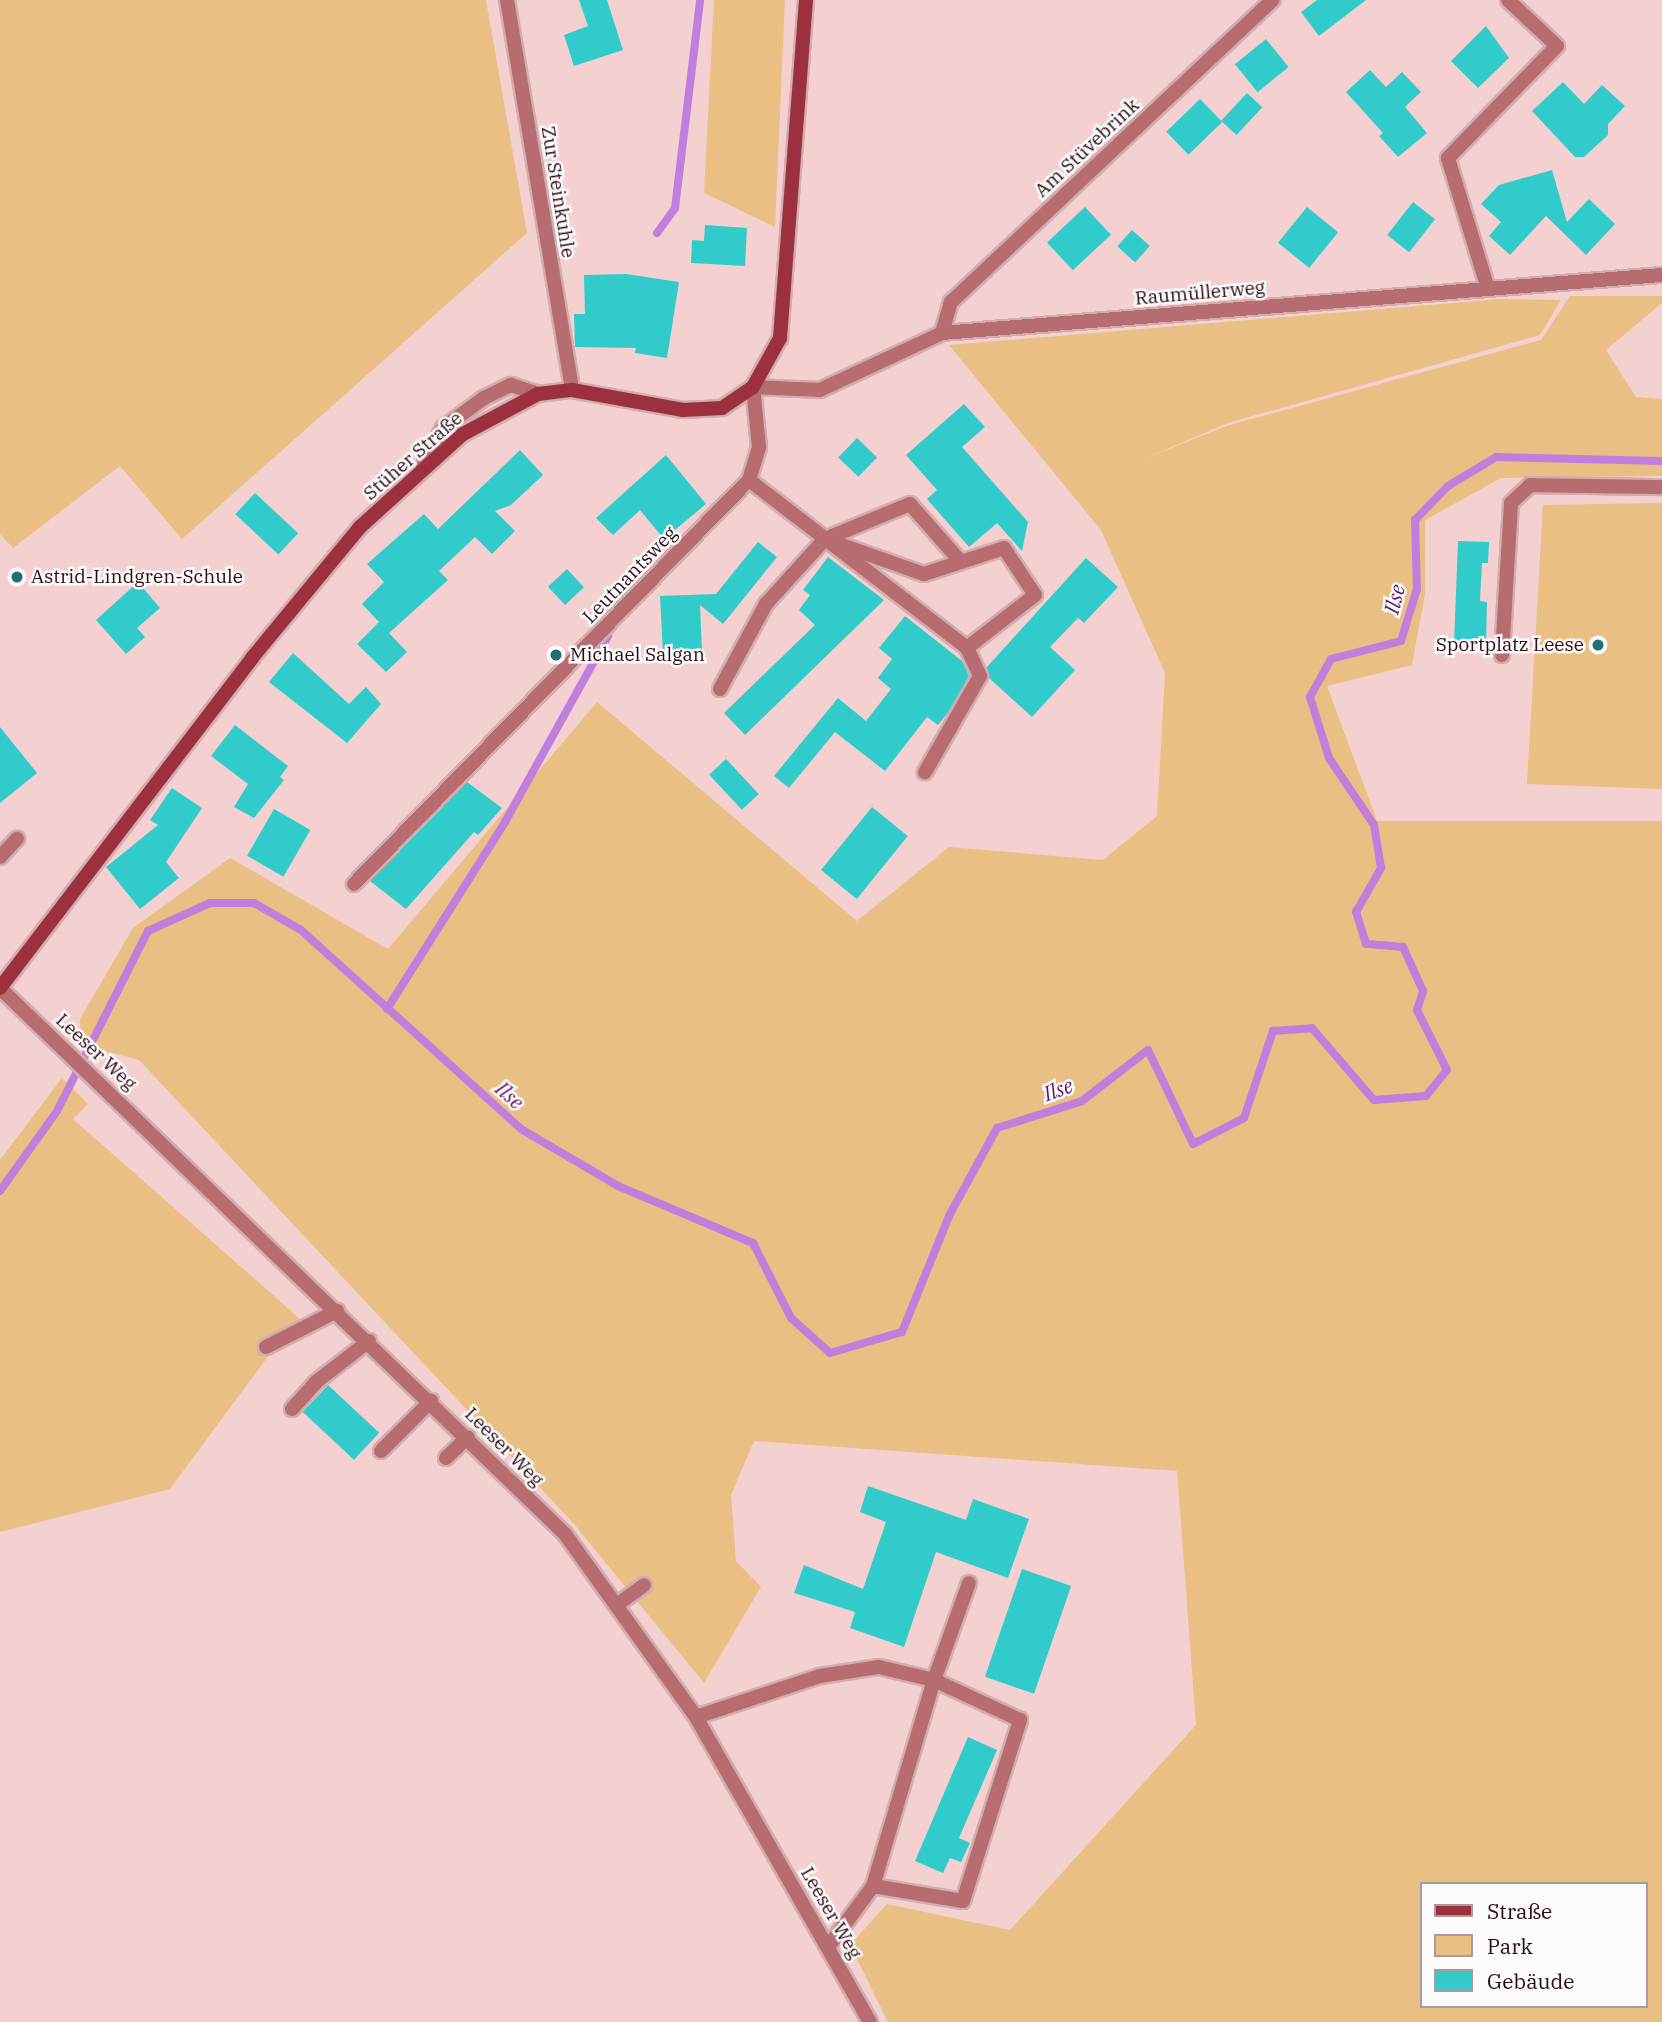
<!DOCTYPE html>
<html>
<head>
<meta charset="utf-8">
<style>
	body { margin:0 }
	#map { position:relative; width:1662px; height:2022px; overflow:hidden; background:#f5d0d1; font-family:"IBM Plex Serif",serif }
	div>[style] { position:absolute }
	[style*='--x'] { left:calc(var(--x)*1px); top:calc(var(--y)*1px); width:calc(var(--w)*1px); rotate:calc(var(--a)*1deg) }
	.green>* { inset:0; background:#eabf83 }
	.stream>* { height:8px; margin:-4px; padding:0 4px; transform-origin:4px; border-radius:4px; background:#c17edd }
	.building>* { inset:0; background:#31cbcc; transform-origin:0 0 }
	.roads { filter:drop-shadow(2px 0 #d1adae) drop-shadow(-2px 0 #d1adae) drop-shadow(0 2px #d1adae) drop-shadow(0 -2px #d1adae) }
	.service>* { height:14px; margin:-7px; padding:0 7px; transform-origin:7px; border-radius:7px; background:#b66c71 }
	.minor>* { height:14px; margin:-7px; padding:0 7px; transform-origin:7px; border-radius:7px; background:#b66c71 }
	.tertiary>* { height:14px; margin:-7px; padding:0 7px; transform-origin:7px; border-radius:7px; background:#b66c71 }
	.secondary>* { height:14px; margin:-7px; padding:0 7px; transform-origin:7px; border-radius:7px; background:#9c2f40 }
	.dots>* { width:19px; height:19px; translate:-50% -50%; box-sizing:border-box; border:4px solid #fbfbfb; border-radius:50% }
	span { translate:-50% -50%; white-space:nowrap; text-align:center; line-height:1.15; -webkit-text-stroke:5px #fbfbfb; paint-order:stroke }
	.street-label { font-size:19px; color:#2b0c10 }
	.poi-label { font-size:19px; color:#2b0c10 }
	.left { translate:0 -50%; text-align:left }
	.right { translate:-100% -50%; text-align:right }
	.water-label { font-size:21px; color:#591a6f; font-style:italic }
	.legend { position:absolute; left:1420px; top:1882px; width:228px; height:126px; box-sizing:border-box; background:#fbfbfb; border:2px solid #a89b9d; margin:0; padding:9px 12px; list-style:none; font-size:21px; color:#2b0c10 }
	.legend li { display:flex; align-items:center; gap:14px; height:35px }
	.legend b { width:35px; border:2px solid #a89b9d }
</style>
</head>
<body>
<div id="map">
	<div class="green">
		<i style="clip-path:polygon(0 0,486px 0,527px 233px,182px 539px,120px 466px,13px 548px,0 534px)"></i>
		<i style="clip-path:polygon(714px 0,785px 0,775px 227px,704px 193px)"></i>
		<i style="clip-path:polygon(evenodd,1570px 296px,1662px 296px,1662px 303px,1606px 350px,1636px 397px,1662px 399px,1662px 476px,1501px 478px,1425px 520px,1425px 594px,1412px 665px,1327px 686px,1377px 821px,1662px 821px,1662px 2022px,888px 2022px,850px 1945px,887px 1904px,1010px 1930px,1196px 1725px,1177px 1471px,754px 1441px,731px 1495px,736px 1561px,761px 1587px,704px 1683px,574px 1524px,139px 1060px,82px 1045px,80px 1019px,133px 928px,230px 858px,388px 949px,597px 702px,857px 921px,949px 847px,1103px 860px,1157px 816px,1165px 673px,1101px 530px,949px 345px,1500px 299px,1561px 300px,1540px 335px,1228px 423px,1141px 460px,1226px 426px,1541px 340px,1570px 296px,1422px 1884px,1646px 1884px,1646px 2006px,1422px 2006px,1422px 1884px)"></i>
		<i style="clip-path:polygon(1662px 503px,1662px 789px,1527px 784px,1543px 505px)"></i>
		<i style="clip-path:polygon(62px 1078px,88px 1104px,73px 1119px,307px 1325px,269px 1355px,170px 1489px,0 1532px,0 1160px)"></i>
	</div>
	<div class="stream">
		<i style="--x:657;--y:233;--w:31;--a:-54"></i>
		<i style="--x:675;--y:208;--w:209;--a:-83.1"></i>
		<i style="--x:387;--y:1009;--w:221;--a:-57.7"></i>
		<i style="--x:505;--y:822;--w:213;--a:-61"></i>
		<i style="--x:0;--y:1191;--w:98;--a:-54.5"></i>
		<i style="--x:57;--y:1111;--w:202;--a:-63.2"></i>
		<i style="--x:148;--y:931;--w:68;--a:-24.3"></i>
		<i style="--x:210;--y:903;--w:44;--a:0"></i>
		<i style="--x:254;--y:903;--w:54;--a:29.9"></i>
		<i style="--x:301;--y:930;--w:297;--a:42.1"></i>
		<i style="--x:521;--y:1129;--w:113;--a:30.4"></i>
		<i style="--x:618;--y:1186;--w:147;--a:22.9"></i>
		<i style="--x:753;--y:1243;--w:84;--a:63.1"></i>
		<i style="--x:791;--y:1318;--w:52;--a:41.9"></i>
		<i style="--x:830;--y:1353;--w:75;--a:-16.3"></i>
		<i style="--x:902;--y:1332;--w:127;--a:-67.9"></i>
		<i style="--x:950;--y:1214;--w:98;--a:-61.3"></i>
		<i style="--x:997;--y:1128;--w:89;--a:-17.6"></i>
		<i style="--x:1082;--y:1101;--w:83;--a:-37.7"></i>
		<i style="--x:1148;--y:1050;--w:104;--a:64.4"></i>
		<i style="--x:1193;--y:1144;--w:57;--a:-27"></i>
		<i style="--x:1244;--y:1118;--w:92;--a:-71.6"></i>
		<i style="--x:1273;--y:1031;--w:39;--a:-4"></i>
		<i style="--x:1312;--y:1028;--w:95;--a:49.3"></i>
		<i style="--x:1374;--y:1100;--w:52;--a:-4.4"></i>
		<i style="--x:1426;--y:1096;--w:33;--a:-51"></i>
		<i style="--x:1447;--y:1070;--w:67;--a:-116.6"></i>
		<i style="--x:1417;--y:1010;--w:20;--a:-72"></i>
		<i style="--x:1423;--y:991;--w:48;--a:-114.4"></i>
		<i style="--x:1403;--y:947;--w:37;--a:-175"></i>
		<i style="--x:1366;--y:944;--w:34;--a:-107"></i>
		<i style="--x:1356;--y:912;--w:51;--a:-60.4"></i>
		<i style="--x:1381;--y:868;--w:44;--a:-99.2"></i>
		<i style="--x:1374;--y:825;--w:81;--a:-123.9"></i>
		<i style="--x:1329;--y:758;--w:64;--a:-107.3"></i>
		<i style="--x:1310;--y:697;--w:43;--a:-61.1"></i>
		<i style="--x:1331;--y:659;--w:72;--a:-14.4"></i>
		<i style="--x:1401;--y:641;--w:54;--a:-72.9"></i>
		<i style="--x:1417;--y:589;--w:69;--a:-91.7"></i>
		<i style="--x:1415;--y:520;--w:47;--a:-45.9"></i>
		<i style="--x:1448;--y:486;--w:56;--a:-31.1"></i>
		<i style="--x:1496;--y:457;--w:166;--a:1.4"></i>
	</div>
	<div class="building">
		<i style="clip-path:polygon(579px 0,607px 0,623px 50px,574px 66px,564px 35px,588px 26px)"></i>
		<i style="clip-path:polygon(1317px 0,1366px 0,1319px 36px,1301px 12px)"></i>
		<i style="clip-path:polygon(1486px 26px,1509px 58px,1478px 88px,1451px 61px)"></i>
		<i style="left:1266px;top:39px;width:36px;height:40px;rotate:51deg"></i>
		<i style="clip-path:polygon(1370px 70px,1386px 87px,1402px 72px,1421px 92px,1405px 107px,1427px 133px,1398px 157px,1379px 136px,1383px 133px,1346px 92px)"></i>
		<i style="clip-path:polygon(1563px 82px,1584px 104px,1602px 85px,1625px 106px,1608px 124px,1608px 135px,1584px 157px,1575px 157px,1532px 111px)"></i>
		<i style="left:1247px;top:93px;width:21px;height:38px;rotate:43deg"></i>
		<i style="left:1200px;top:99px;width:32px;height:47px;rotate:46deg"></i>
		<i style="clip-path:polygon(1552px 170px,1567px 222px,1589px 199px,1615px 224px,1586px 255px,1546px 216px,1510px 255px,1489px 236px,1501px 222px,1481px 204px,1499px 185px)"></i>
		<i style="left:1413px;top:202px;width:28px;height:42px;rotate:38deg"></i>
		<i style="left:1085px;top:207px;width:38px;height:52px;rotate:47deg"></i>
		<i style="left:1307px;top:207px;width:40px;height:46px;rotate:39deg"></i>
		<i style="clip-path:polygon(705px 225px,747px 228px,745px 266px,691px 263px,692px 240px,704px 241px)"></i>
		<i style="left:1132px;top:230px;width:24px;height:22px;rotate:42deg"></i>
		<i style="clip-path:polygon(626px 274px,679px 282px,667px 358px,635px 353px,636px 348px,575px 347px,574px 314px,585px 314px,584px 275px)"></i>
		<i style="clip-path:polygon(964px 404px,985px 427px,962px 447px,1028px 522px,1022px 551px,997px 523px,969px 547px,927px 499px,937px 490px,906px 455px)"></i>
		<i style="left:857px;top:438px;width:28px;height:27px;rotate:44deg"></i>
		<i style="clip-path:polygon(520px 450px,543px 475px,511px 505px,495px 511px,515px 531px,492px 554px,475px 537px,439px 571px,448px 580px,389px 633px,407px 652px,386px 672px,357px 644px,379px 622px,362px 604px,384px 582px,367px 564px,424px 514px,438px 529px)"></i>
		<i style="clip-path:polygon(666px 455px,706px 504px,664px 539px,640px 510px,613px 535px,596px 518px)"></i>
		<i style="left:255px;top:493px;width:59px;height:29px;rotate:43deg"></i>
		<i style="clip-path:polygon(1458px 541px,1489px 542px,1488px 563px,1482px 563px,1480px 601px,1487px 602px,1486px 644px,1454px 643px)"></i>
		<i style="clip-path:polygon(758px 542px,777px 557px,723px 624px,700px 605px,702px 652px,663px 654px,660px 596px,716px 594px)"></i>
		<i style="clip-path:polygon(828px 557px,884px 600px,745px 735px,724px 713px,815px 625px,799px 610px,810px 595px,803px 590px)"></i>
		<i style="clip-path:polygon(1086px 558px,1118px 587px,1084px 623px,1078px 618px,1050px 647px,1075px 670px,1032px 717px,989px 678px,987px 667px)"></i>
		<i style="left:567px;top:569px;width:25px;height:26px;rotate:47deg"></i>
		<i style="clip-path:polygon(138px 582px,160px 608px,137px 628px,145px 637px,126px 654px,96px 620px)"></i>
		<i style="clip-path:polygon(905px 616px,962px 661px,969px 676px,949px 711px,938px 725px,927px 717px,885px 771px,835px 732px,789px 788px,774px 776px,838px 698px,866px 721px,891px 689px,878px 678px,892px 659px,879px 648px)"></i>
		<i style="clip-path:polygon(293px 653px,349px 704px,366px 687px,381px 704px,347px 743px,269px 682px)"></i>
		<i style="clip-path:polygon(235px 725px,288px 766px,280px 777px,284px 780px,254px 818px,234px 807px,248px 784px,211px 756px)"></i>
		<i style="clip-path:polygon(0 727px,37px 773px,0 803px)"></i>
		<i style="left:726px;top:759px;width:48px;height:23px;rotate:47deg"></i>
		<i style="clip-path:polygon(467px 782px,502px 808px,478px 835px,474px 832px,406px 909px,370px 881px)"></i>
		<i style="clip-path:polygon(172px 788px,202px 808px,166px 862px,179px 878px,140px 909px,106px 867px,158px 825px,150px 820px)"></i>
		<i style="left:872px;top:807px;width:46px;height:81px;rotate:39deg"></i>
		<i style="left:274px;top:809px;width:42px;height:54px;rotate:30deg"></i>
		<i style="left:328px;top:1385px;width:70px;height:37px;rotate:43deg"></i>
		<i style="clip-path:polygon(868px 1486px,966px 1520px,973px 1499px,1029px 1519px,1008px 1578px,936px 1552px,904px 1647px,850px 1628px,855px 1612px,794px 1593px,804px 1565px,863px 1589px,886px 1522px,860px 1512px)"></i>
		<i style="left:1022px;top:1569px;width:52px;height:114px;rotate:19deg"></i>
		<i style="clip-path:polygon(968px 1737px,997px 1750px,959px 1838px,970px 1843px,961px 1862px,950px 1858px,943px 1873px,915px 1861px)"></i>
	</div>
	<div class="roads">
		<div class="service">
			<i style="--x:423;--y:467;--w:44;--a:-62.9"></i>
			<i style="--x:443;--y:428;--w:51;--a:-36.2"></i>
			<i style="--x:484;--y:398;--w:30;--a:-26"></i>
			<i style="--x:511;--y:385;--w:28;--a:18"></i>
			<i style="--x:749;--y:480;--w:275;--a:37.6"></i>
			<i style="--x:967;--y:648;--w:31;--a:65"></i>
			<i style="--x:980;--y:676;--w:111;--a:119.8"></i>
			<i style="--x:825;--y:539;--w:92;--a:-22.4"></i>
			<i style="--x:910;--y:504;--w:77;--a:48.7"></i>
			<i style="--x:1502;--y:655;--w:152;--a:-86.6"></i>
			<i style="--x:1511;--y:503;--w:26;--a:-43"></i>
			<i style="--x:1530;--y:485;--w:132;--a:0.9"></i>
			<i style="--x:720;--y:689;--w:97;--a:-61.6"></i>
			<i style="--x:766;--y:604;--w:88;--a:-47.8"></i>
			<i style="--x:825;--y:539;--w:105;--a:19.5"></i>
			<i style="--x:924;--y:574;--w:84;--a:-18"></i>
			<i style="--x:1004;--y:548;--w:56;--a:56.6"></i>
			<i style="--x:1035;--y:595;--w:86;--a:142.1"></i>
			<i style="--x:0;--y:857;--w:25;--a:-47"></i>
			<i style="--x:266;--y:1347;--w:80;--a:-26.9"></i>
			<i style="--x:292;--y:1409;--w:36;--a:-48"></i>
			<i style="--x:316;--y:1382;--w:67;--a:-37.7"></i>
			<i style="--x:381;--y:1451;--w:71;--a:-45"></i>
			<i style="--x:446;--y:1458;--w:30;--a:-44"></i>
			<i style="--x:618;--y:1604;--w:32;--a:-36"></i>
			<i style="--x:696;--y:1717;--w:131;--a:-18.3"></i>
			<i style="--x:820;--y:1676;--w:60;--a:-8.7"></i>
			<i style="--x:879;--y:1667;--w:57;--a:13.3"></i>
			<i style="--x:934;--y:1680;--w:103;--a:-70.2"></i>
			<i style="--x:828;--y:1947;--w:76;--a:-53.6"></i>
			<i style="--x:873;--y:1886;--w:91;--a:9.5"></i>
			<i style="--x:963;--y:1901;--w:190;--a:-72.5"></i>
			<i style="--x:1020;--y:1720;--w:95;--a:-155.1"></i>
			<i style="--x:934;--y:1680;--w:215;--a:106.5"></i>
		</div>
		<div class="minor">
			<i style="--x:507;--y:0;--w:395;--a:80.5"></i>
			<i style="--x:1488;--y:289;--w:137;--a:-107"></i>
			<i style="--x:1448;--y:158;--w:156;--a:-45.8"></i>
			<i style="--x:1557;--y:46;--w:67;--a:-136.8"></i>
			<i style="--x:942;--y:333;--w:32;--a:-74"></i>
			<i style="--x:951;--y:302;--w:441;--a:-43.2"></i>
			<i style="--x:354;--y:884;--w:565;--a:-45.65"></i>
			<i style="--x:749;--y:480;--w:34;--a:-73"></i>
			<i style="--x:759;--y:447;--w:60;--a:-95.7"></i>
			<i style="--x:753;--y:387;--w:67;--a:2.6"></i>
			<i style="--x:820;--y:390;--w:135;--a:-25"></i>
			<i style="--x:942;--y:333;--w:722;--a:-4.61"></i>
		</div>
		<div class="tertiary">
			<i style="--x:0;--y:988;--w:786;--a:44.02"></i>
			<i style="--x:565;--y:1534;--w:225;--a:54.4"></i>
			<i style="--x:696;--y:1717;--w:351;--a:60.3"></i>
		</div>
		<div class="secondary">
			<i style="--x:0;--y:988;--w:415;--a:-52.6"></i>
			<i style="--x:252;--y:658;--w:170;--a:-50.5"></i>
			<i style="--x:360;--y:527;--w:139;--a:-42.1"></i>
			<i style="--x:463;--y:434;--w:85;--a:-28.1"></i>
			<i style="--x:538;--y:394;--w:34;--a:-7"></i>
			<i style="--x:572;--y:390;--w:113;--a:10.2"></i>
			<i style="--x:683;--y:410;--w:39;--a:-3"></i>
			<i style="--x:722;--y:408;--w:37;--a:-34"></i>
			<i style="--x:753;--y:387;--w:56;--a:-61.1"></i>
			<i style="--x:780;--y:338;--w:339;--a:-85.6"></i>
		</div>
	</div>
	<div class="dots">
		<i style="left:17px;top:577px;background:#236e6f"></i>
		<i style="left:1598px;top:645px;background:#236e6f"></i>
		<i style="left:556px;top:655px;background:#236e6f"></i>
	</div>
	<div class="street-label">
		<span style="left:1087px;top:148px;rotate:-43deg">Am Stüvebrink</span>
		<span style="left:558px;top:192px;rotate:81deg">Zur Steinkuhle</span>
		<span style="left:1200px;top:293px;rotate:-5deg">Raumüllerweg</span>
		<span style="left:413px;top:456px;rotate:-41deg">Stüher Straße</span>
		<span style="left:630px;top:575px;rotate:-46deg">Leutnantsweg</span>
		<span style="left:96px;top:1052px;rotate:43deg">Leeser Weg</span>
		<span style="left:504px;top:1447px;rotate:45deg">Leeser Weg</span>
		<span style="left:831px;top:1913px;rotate:60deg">Leeser Weg</span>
	</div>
	<div class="poi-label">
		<span class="left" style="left:31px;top:577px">Astrid-Lindgren-Schule</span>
		<span class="right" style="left:1584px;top:645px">Sportplatz Leese</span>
		<span class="left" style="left:570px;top:655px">Michael Salgan</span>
	</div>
	<div class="water-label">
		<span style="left:1394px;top:599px;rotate:-76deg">Ilse</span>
		<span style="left:1058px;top:1089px;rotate:-20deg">Ilse</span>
		<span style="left:510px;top:1095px;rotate:42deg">Ilse</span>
	</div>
	<ul class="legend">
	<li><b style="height:9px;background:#9c2f40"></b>Straße</li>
	<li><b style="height:19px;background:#eabf83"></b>Park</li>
	<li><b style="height:19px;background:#31cbcc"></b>Gebäude</li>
	</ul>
</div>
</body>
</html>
